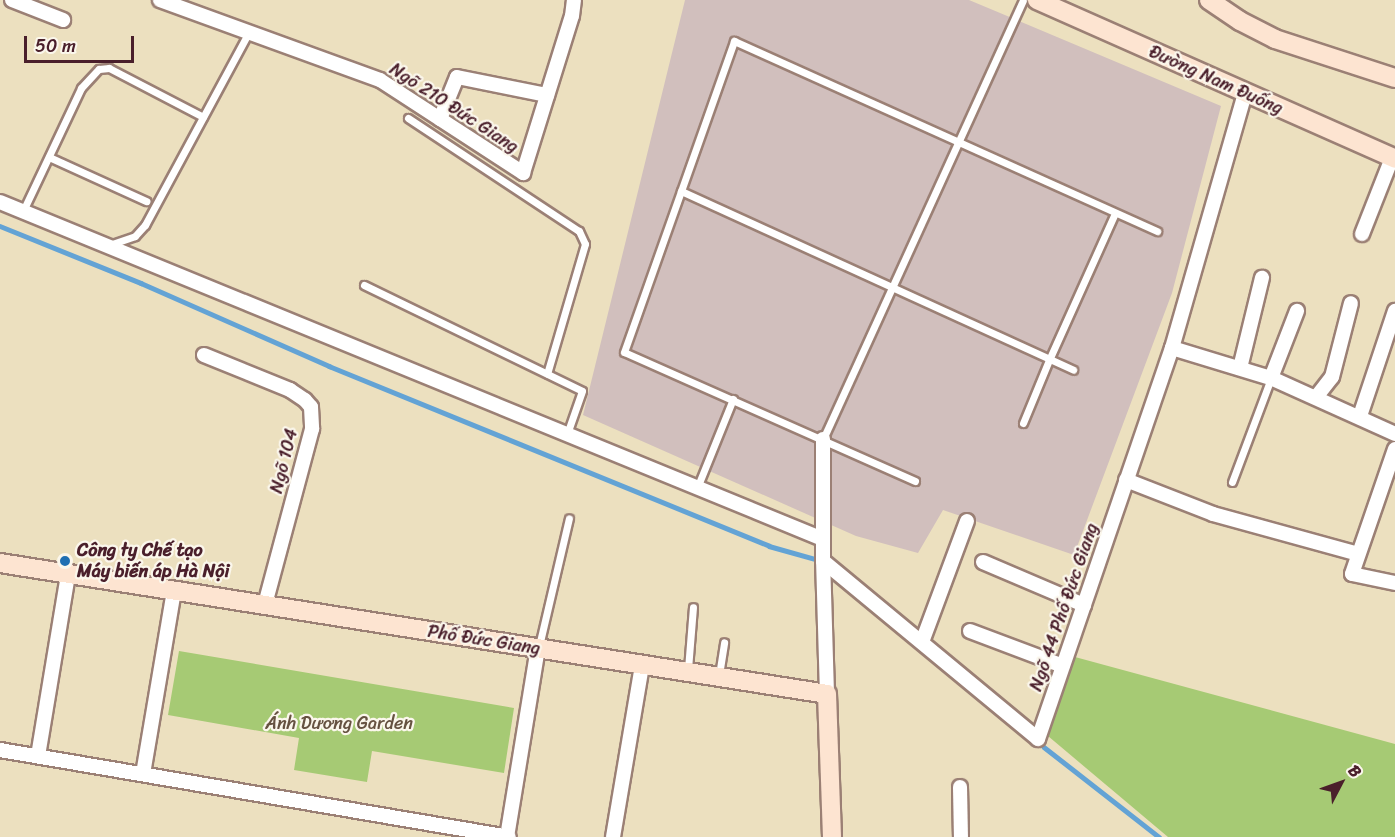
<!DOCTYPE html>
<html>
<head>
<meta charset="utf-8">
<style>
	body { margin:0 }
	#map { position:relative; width:1395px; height:837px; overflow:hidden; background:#ece0bf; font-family:Sriracha,sans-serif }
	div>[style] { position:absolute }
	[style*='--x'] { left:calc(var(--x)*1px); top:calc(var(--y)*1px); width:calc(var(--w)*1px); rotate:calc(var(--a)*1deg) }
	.industrial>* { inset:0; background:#d1bfbd }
	.green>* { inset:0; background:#a6ca74 }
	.stream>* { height:4.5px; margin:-2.25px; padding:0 2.25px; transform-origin:2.25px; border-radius:2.25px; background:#63a3d5 }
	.roads { filter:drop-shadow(2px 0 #9b8075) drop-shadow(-2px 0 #9b8075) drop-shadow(0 2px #9b8075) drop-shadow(0 -2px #9b8075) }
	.lane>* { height:7px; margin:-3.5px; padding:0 3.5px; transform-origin:3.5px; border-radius:3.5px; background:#fff }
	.street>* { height:14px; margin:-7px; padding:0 7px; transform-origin:7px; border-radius:7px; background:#fff }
	.secondary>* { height:18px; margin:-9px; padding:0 9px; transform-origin:9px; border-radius:9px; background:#fde4d1 }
	.dots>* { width:16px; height:16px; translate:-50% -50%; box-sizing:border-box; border:3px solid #fbf7ec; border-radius:50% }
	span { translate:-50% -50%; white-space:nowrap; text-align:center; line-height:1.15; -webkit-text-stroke:4.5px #fbf7ec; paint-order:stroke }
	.street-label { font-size:18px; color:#4a1f2b }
	.poi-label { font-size:18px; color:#4a1f2b; font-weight:700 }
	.left { translate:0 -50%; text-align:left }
	.park-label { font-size:18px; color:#665241 }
	.north { position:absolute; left:1311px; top:753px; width:60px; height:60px; -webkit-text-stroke:4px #fbf7ec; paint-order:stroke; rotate:49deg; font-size:16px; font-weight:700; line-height:24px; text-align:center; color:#4a1f2b }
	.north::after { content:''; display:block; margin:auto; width:21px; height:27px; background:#4a1f2b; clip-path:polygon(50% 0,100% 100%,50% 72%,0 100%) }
	.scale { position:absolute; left:24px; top:36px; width:110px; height:27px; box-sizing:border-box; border:3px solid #4a1f2b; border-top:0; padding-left:8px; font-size:18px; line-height:21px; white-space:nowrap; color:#4a1f2b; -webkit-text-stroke:4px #fbf7ec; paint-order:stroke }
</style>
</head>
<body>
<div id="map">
	<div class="industrial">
		<i style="clip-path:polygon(685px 0,969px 0,1221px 106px,1172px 293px,1074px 555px,943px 510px,918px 553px,856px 536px,583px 415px)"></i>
	</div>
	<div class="green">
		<i style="clip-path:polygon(179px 651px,514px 708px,504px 773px,372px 751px,367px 782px,294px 770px,299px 738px,168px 715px)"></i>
		<i style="clip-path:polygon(1075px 657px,1395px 744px,1395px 837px,1168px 837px,1048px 736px)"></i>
	</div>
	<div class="stream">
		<i style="--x:0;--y:226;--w:152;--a:22"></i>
		<i style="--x:141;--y:283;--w:206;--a:23.8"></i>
		<i style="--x:329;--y:366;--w:475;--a:22.2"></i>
		<i style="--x:769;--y:546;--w:48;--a:15.8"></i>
		<i style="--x:1044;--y:747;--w:146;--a:38"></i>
	</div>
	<div class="roads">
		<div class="lane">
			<i style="--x:408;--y:118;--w:205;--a:33.5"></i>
			<i style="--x:579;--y:231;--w:14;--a:65"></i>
			<i style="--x:585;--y:244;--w:135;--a:106.3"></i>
			<i style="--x:49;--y:157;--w:107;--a:24.4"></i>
			<i style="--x:681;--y:191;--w:431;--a:24.5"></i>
			<i style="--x:22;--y:213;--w:138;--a:-64.7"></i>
			<i style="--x:81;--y:88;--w:26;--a:-47"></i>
			<i style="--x:99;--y:69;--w:10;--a:-6"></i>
			<i style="--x:109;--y:68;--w:106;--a:27.5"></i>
			<i style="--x:112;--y:244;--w:24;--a:-19"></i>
			<i style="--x:135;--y:236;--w:15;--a:-48"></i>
			<i style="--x:145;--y:225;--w:219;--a:-61.7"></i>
			<i style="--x:364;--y:285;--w:242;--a:25.9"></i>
			<i style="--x:582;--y:391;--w:46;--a:109.2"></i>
			<i style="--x:1023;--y:423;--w:68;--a:-67.6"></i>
			<i style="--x:1049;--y:360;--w:161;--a:-65.8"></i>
			<i style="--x:823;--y:439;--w:482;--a:-65.5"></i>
			<i style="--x:915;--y:481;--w:318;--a:-156.1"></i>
			<i style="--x:624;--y:352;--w:330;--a:-70.5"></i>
			<i style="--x:734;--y:41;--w:464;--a:24.2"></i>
			<i style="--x:1232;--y:482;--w:111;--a:-69.4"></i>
			<i style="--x:697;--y:488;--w:96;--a:-68"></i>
			<i style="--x:539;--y:646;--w:131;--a:-76.8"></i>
			<i style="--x:688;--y:669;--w:62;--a:-85.4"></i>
			<i style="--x:719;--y:675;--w:33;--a:-81"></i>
		</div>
		<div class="street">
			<i style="--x:12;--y:0;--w:55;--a:21.4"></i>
			<i style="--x:160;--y:0;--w:234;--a:20"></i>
			<i style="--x:380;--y:80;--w:171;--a:33"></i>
			<i style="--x:523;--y:173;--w:164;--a:-72.7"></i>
			<i style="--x:572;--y:16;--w:16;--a:-83"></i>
			<i style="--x:440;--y:119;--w:45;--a:-68"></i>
			<i style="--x:457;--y:77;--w:92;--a:11.3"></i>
			<i style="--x:0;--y:202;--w:889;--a:22.27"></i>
			<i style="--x:1362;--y:234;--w:82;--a:-68.5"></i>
			<i style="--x:1172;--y:348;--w:103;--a:16.9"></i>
			<i style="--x:1271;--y:378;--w:136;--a:24.3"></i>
			<i style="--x:204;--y:355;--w:93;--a:22.1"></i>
			<i style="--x:290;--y:390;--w:18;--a:34"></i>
			<i style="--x:305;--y:400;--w:9;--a:49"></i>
			<i style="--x:311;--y:407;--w:22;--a:87"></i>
			<i style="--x:312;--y:429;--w:182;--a:105"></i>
			<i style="--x:1240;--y:368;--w:93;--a:-76.3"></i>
			<i style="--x:1271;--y:378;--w:72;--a:-68.8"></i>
			<i style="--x:1317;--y:396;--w:24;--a:-52"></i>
			<i style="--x:1332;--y:377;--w:76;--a:-75.6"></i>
			<i style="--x:1360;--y:416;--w:111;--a:-71.6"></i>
			<i style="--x:1395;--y:449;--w:132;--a:109"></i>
			<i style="--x:1352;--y:574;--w:44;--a:11.8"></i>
			<i style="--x:1126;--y:480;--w:93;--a:21.3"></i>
			<i style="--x:1213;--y:514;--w:150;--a:15.4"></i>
			<i style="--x:823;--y:561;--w:122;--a:-90"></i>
			<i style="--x:983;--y:562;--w:110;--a:23.1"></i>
			<i style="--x:970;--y:631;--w:99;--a:20.6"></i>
			<i style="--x:922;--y:642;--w:129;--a:-69.6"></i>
			<i style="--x:827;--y:694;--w:133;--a:-91.7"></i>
			<i style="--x:823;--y:561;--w:279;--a:39.6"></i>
			<i style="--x:1038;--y:739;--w:413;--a:-71.1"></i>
			<i style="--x:1172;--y:348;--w:265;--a:-74"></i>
			<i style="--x:0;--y:750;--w:516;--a:9.7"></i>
			<i style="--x:38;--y:756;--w:184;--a:-80.6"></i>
			<i style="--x:143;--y:774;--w:186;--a:-80.4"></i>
			<i style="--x:960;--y:787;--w:50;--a:88.9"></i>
			<i style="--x:507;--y:837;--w:192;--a:-80.7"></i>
			<i style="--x:613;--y:837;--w:174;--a:-80.4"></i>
		</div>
		<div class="secondary">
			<i style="--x:1037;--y:0;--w:392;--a:23.9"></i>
			<i style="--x:1209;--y:0;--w:37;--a:34"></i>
			<i style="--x:1240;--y:21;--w:39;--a:27"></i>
			<i style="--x:1275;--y:39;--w:126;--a:18"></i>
			<i style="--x:0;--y:563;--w:837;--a:9"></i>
			<i style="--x:827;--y:694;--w:143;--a:88"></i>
		</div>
	</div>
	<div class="dots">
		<i style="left:65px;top:561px;background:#1f6fb2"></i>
	</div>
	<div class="street-label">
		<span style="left:1216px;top:80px;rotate:24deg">Đường Nam Đuống</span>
		<span style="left:454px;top:108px;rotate:33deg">Ngõ 210 Đức Giang</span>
		<span style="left:284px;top:461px;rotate:-76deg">Ngõ 104</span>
		<span style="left:1064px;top:607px;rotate:-71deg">Ngõ 44 Phố Đức Giang</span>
		<span style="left:484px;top:640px;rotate:9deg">Phố Đức Giang</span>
	</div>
	<div class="poi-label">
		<span class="left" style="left:77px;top:561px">Công ty Chế tạo<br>Máy biến áp Hà Nội</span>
	</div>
	<div class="park-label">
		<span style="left:339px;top:723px">Ánh Dương Garden</span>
	</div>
	<div class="north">B</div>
	<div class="scale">50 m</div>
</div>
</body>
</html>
